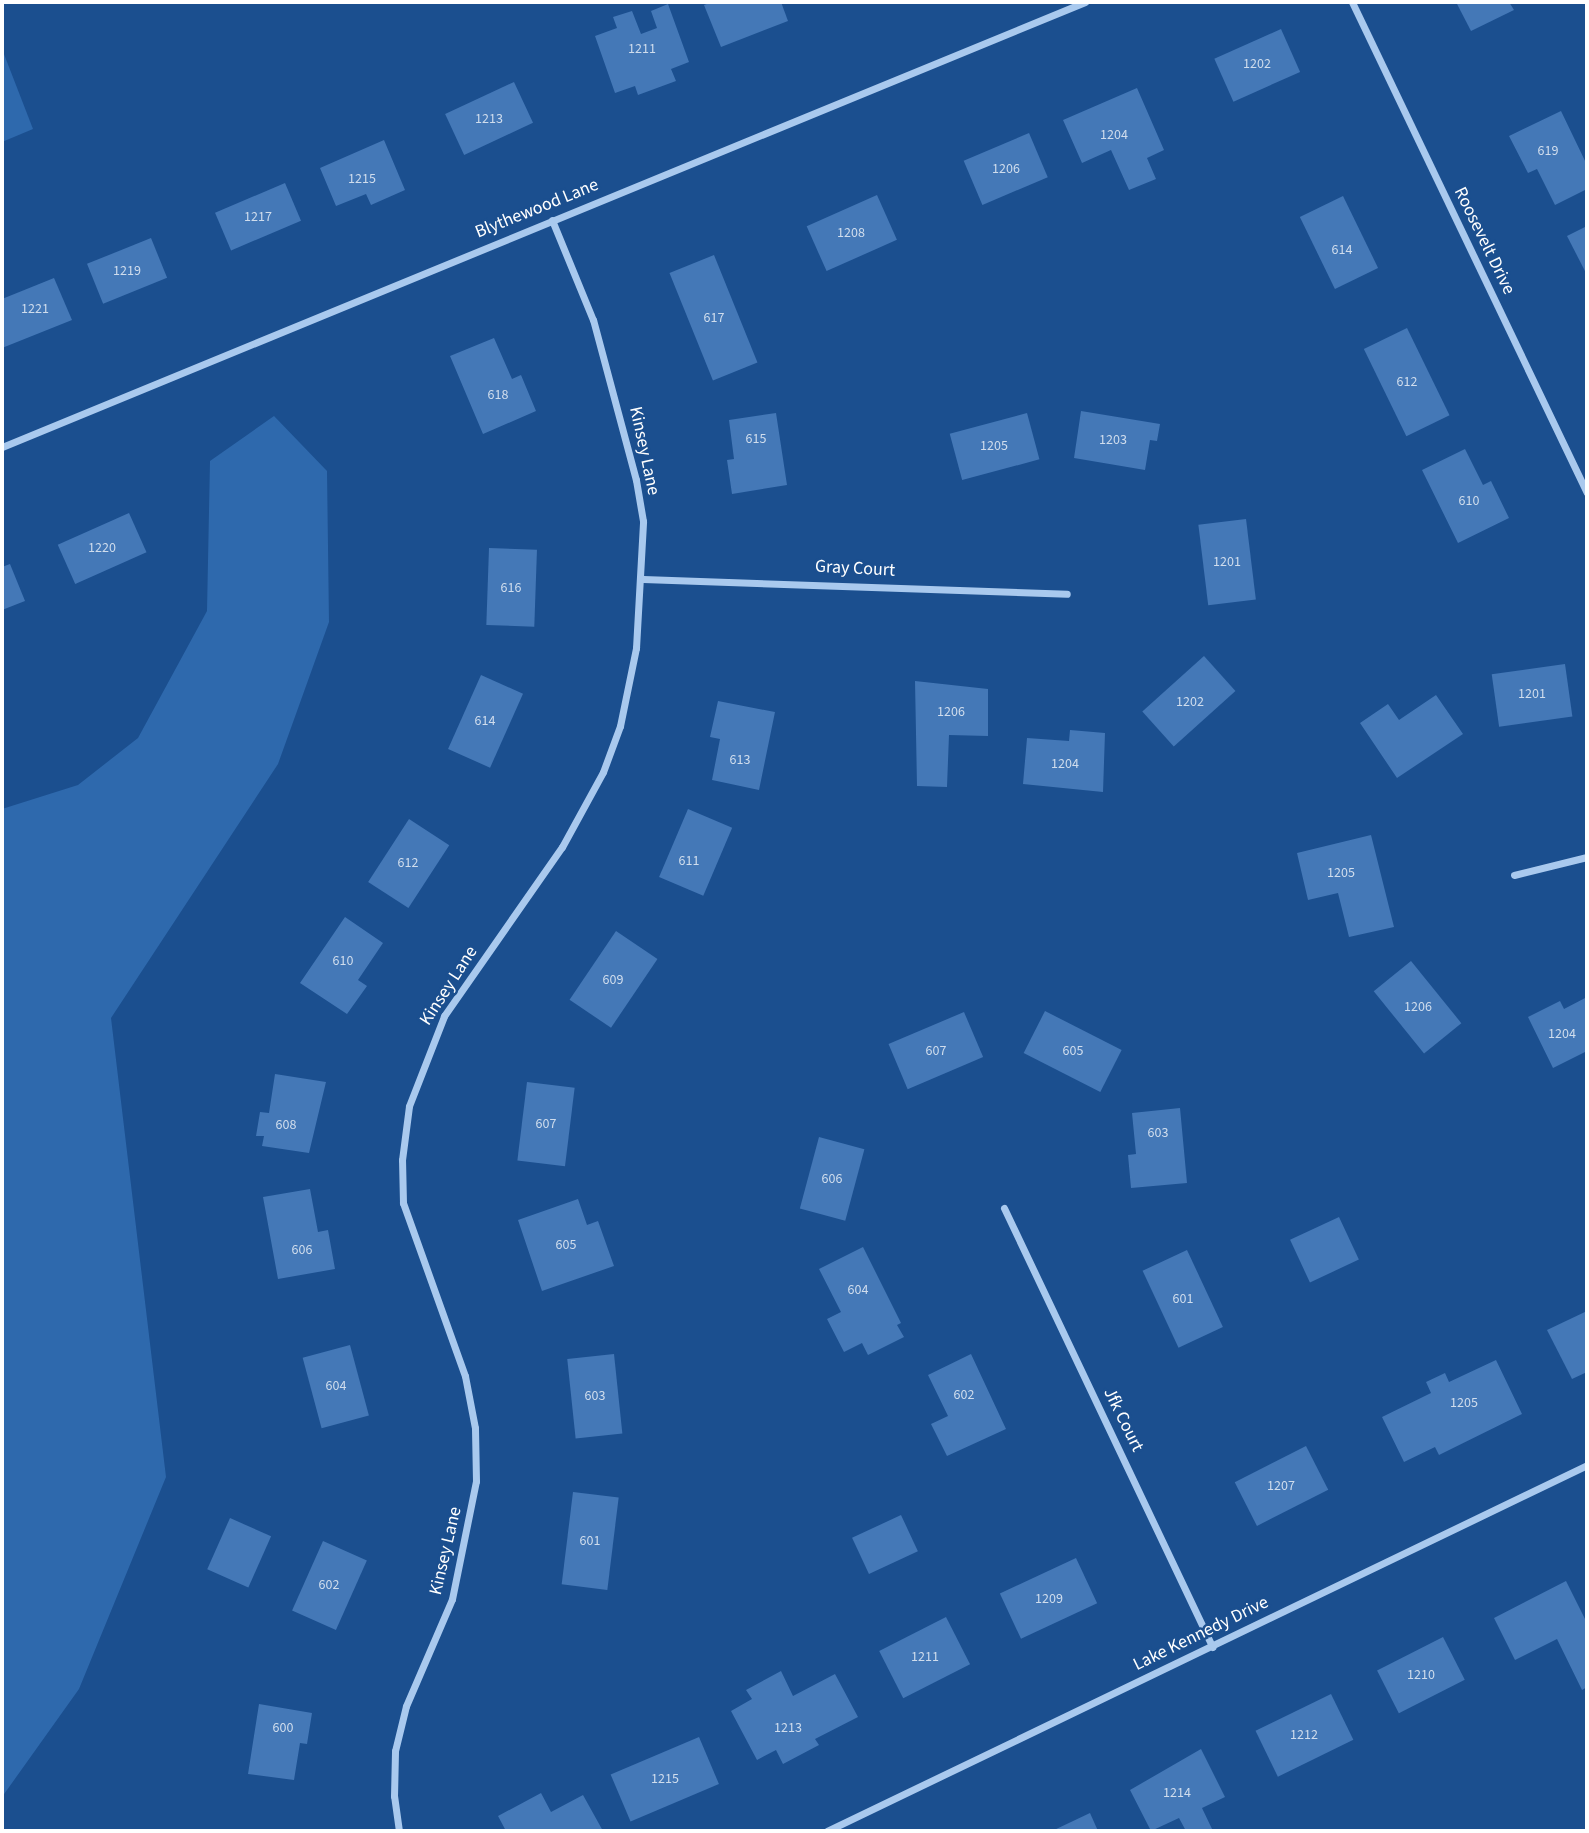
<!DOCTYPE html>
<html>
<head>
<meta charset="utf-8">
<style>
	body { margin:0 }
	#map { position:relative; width:1589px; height:1833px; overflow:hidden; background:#1b4f8f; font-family:"Source Sans 3",sans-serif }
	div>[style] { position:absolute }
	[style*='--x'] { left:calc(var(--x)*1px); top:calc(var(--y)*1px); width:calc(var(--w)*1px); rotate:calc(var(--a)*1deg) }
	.green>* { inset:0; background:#2e69ad }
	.building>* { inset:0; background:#4478b7; transform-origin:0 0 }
	.street>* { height:7px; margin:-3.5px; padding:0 3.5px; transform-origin:3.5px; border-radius:3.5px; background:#a9c9ee }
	span { translate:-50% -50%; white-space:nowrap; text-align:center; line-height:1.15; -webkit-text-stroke:5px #1b4f8f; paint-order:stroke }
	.number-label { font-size:14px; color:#d0dded }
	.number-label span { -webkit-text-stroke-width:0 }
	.street-label { font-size:18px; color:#fff }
	.frame { position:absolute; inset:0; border:4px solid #fff; pointer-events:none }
</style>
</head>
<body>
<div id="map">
	<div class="green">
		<i style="clip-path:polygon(2px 49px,33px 129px,2px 142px)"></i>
		<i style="clip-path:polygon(274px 416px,327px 471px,329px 622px,278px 764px,111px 1018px,166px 1477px,79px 1689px,2px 1797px,2px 809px,78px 785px,138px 738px,207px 611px,210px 461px)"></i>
	</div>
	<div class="building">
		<i style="clip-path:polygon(712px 2px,781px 2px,788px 21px,721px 47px,704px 5px)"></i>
		<i style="clip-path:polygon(1456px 2px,1509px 2px,1514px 10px,1471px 31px)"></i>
		<i style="clip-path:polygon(668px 4px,689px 62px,671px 69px,676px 81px,638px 95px,635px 86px,615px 93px,595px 36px,617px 28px,613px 17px,632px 11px,641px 34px,657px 28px,651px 11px)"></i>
		<i style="left:1281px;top:29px;width:47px;height:73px;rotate:66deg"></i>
		<i style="left:514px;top:82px;width:45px;height:76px;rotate:65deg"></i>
		<i style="clip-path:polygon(1137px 88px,1164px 150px,1147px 158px,1156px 179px,1129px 190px,1111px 150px,1082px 163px,1063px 120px)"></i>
		<i style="clip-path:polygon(1561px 111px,1587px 165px,1587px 189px,1555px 205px,1537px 169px,1528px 173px,1509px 136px)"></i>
		<i style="left:1029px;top:133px;width:48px;height:71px;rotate:67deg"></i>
		<i style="clip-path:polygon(384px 140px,405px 190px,371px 205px,366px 194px,336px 206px,320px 168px)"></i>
		<i style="left:285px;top:183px;width:41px;height:76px;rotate:67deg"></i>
		<i style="left:877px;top:195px;width:49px;height:77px;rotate:66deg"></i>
		<i style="left:1343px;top:196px;width:80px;height:48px;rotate:64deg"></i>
		<i style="clip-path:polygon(1587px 226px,1587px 275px,1567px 236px)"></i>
		<i style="left:151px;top:238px;width:43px;height:69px;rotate:68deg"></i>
		<i style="left:714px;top:255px;width:116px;height:48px;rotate:68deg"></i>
		<i style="clip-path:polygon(54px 278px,72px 320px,2px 348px,2px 299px)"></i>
		<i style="left:1407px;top:328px;width:97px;height:48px;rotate:64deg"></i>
		<i style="clip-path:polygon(494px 338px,512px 379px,521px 375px,536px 411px,483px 434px,450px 356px)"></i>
		<i style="clip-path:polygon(1081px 411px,1160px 424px,1157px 441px,1150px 440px,1145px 470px,1074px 458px)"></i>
		<i style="clip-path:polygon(776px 413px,787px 485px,732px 494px,727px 460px,734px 459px,729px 420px)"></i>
		<i style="left:1027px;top:413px;width:48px;height:80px;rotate:75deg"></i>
		<i style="clip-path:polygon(1465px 449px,1483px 485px,1491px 481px,1509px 518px,1458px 543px,1422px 470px)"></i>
		<i style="left:129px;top:513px;width:43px;height:78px;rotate:66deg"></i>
		<i style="left:1246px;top:519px;width:81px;height:48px;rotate:83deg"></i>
		<i style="left:489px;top:548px;width:48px;height:77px;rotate:2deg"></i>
		<i style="clip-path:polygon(10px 564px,25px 601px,2px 610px,2px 567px)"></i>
		<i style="left:1204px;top:656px;width:47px;height:83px;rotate:48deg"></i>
		<i style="left:1565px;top:664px;width:53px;height:74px;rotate:82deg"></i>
		<i style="left:481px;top:675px;width:46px;height:81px;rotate:24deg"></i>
		<i style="clip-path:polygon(915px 681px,988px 689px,988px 736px,949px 735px,947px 787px,917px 786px)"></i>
		<i style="clip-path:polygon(1436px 695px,1463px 734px,1397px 778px,1360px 723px,1388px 704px,1399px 720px)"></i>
		<i style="clip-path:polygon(718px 701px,775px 712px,759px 790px,712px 780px,720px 739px,710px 737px)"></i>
		<i style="clip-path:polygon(1070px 730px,1105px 733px,1103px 792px,1023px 784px,1027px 738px,1069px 741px)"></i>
		<i style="left:688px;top:809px;width:48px;height:74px;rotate:23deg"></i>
		<i style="left:409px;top:819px;width:48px;height:75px;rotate:33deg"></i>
		<i style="clip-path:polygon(1371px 835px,1394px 927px,1349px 937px,1338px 893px,1308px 900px,1297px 853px)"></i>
		<i style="clip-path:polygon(345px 917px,383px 943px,358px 980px,367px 986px,347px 1014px,300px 983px)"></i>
		<i style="left:616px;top:931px;width:50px;height:83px;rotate:34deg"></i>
		<i style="left:1411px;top:961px;width:80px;height:48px;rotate:51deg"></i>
		<i style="clip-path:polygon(1587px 997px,1587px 1051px,1553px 1068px,1528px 1017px,1560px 1001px,1564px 1009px)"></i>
		<i style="left:1045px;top:1011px;width:86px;height:47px;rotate:27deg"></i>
		<i style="left:964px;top:1012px;width:49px;height:82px;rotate:67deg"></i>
		<i style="clip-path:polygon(275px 1074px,326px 1082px,309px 1153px,262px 1146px,264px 1136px,256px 1136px,260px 1112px,269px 1113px)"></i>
		<i style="left:527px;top:1082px;width:48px;height:79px;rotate:7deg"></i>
		<i style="clip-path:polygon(1180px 1108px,1187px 1183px,1131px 1188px,1128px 1155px,1136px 1154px,1132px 1113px)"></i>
		<i style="left:819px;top:1137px;width:47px;height:74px;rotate:15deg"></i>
		<i style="clip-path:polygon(310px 1189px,318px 1232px,328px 1230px,335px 1269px,278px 1279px,263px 1197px)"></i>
		<i style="clip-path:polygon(578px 1199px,587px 1225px,598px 1221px,614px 1266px,542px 1291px,518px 1220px)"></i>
		<i style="left:1339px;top:1217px;width:47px;height:54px;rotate:65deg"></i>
		<i style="clip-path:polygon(863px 1247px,901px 1323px,897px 1325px,904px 1337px,868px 1355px,862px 1343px,844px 1352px,827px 1319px,841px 1312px,819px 1269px)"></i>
		<i style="left:1187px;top:1250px;width:85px;height:49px;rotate:65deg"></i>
		<i style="clip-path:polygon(1587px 1311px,1587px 1372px,1572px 1379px,1547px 1330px)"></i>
		<i style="left:350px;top:1345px;width:73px;height:49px;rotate:75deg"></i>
		<i style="left:614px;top:1354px;width:80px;height:47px;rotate:84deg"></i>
		<i style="clip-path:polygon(971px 1354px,1006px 1429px,947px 1456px,931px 1424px,948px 1416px,928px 1375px)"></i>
		<i style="clip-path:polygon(1496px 1360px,1522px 1414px,1439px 1455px,1435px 1447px,1404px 1462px,1382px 1417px,1431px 1393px,1426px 1382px,1445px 1373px,1449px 1382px)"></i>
		<i style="left:1306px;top:1446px;width:49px;height:80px;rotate:63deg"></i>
		<i style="left:573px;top:1492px;width:46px;height:93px;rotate:7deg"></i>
		<i style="left:901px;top:1515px;width:40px;height:54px;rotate:65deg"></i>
		<i style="left:230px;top:1518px;width:45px;height:56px;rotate:24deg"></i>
		<i style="left:323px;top:1541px;width:48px;height:76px;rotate:24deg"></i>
		<i style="left:1076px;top:1558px;width:50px;height:84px;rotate:65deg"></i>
		<i style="clip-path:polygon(1566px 1581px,1587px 1623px,1587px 1687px,1582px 1690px,1557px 1639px,1515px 1660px,1494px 1618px)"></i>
		<i style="left:946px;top:1617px;width:53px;height:75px;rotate:63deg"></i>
		<i style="left:1443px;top:1637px;width:48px;height:74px;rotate:63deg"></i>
		<i style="clip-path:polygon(781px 1671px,793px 1696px,835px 1674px,858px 1717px,815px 1739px,819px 1745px,783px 1764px,776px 1750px,757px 1760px,731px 1711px,752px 1699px,746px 1690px)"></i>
		<i style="left:1331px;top:1694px;width:51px;height:84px;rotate:64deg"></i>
		<i style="clip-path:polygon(259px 1704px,312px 1713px,307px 1744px,300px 1743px,294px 1780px,248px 1774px)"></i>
		<i style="left:699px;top:1737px;width:51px;height:96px;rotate:67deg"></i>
		<i style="clip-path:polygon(1201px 1749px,1225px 1797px,1202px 1808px,1213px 1831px,1186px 1831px,1179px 1818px,1151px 1831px,1130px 1790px)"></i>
		<i style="clip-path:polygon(541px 1793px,551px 1812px,583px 1795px,603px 1831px,506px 1831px,498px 1816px)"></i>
		<i style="clip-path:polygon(1090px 1813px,1098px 1831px,1052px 1831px)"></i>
	</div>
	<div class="street">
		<i style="--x:1352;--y:2;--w:544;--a:64.42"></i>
		<i style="--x:2;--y:447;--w:1171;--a:-22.34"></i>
		<i style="--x:643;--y:579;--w:424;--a:2"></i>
		<i style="--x:1514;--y:875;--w:75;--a:-13.9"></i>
		<i style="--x:1004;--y:1208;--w:486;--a:64.6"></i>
		<i style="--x:399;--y:1831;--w:35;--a:-98"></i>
		<i style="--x:394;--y:1796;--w:45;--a:-88.7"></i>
		<i style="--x:395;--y:1751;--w:46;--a:-76.3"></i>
		<i style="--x:406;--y:1706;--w:116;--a:-66.7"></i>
		<i style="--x:452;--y:1599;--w:120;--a:-78.5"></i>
		<i style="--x:476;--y:1481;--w:53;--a:-91.1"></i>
		<i style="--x:475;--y:1428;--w:53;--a:-100.9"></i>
		<i style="--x:465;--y:1376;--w:184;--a:-109.7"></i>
		<i style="--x:403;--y:1203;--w:43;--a:-91.3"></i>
		<i style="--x:402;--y:1160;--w:54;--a:-82.6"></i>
		<i style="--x:409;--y:1106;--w:97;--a:-68.7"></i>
		<i style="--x:444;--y:1016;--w:206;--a:-55.1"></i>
		<i style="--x:562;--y:847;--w:85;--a:-61.3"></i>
		<i style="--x:603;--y:772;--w:49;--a:-69.7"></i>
		<i style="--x:620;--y:726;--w:80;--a:-78.4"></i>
		<i style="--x:636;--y:648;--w:127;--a:-86.8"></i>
		<i style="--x:643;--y:521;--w:42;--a:-99.7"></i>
		<i style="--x:636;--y:480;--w:166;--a:-105"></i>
		<i style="--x:593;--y:320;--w:108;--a:-112.3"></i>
		<i style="--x:827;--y:1831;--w:844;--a:-25.71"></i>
	</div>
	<div class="number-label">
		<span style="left:642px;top:49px">1211</span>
		<span style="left:1257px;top:64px">1202</span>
		<span style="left:489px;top:119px">1213</span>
		<span style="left:1114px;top:135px">1204</span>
		<span style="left:1548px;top:151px">619</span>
		<span style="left:1006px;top:169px">1206</span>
		<span style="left:362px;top:179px">1215</span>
		<span style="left:258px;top:217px">1217</span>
		<span style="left:851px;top:233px">1208</span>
		<span style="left:1342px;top:250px">614</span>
		<span style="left:127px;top:271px">1219</span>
		<span style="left:35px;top:309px">1221</span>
		<span style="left:714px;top:318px">617</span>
		<span style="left:1407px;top:382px">612</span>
		<span style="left:498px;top:395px">618</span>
		<span style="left:756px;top:439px">615</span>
		<span style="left:1113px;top:440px">1203</span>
		<span style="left:994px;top:446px">1205</span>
		<span style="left:1469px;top:501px">610</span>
		<span style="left:102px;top:548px">1220</span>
		<span style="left:1227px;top:562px">1201</span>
		<span style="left:511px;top:588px">616</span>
		<span style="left:1532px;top:694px">1201</span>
		<span style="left:1190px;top:702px">1202</span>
		<span style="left:951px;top:712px">1206</span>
		<span style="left:485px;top:721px">614</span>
		<span style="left:740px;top:760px">613</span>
		<span style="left:1065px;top:764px">1204</span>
		<span style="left:689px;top:861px">611</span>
		<span style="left:408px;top:863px">612</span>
		<span style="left:1341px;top:873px">1205</span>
		<span style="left:343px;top:961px">610</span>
		<span style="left:613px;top:980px">609</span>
		<span style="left:1418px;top:1007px">1206</span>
		<span style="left:1562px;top:1034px">1204</span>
		<span style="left:936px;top:1051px">607</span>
		<span style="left:1073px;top:1051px">605</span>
		<span style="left:546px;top:1124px">607</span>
		<span style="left:286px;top:1125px">608</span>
		<span style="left:1158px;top:1133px">603</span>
		<span style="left:832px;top:1179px">606</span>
		<span style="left:566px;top:1245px">605</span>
		<span style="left:302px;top:1250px">606</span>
		<span style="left:858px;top:1290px">604</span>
		<span style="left:1183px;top:1299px">601</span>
		<span style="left:336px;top:1386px">604</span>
		<span style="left:964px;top:1395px">602</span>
		<span style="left:595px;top:1396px">603</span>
		<span style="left:1464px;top:1403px">1205</span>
		<span style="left:1281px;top:1486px">1207</span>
		<span style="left:590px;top:1541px">601</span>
		<span style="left:329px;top:1585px">602</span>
		<span style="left:1049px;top:1599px">1209</span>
		<span style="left:925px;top:1657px">1211</span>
		<span style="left:1421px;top:1675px">1210</span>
		<span style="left:283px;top:1728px">600</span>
		<span style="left:788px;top:1728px">1213</span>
		<span style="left:1304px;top:1735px">1212</span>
		<span style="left:665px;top:1779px">1215</span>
		<span style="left:1177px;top:1793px">1214</span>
	</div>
	<div class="street-label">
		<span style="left:537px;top:209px;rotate:-22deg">Blythewood Lane</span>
		<span style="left:1484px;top:241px;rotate:64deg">Roosevelt Drive</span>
		<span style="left:644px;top:451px;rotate:78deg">Kinsey Lane</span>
		<span style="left:855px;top:569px;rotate:3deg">Gray Court</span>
		<span style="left:449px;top:986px;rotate:-57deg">Kinsey Lane</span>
		<span style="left:1123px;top:1420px;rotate:64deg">Jfk Court</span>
		<span style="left:446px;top:1551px;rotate:-77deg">Kinsey Lane</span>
		<span style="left:1201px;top:1634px;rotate:-26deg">Lake Kennedy Drive</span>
	</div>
	<div class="frame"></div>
</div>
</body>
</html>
